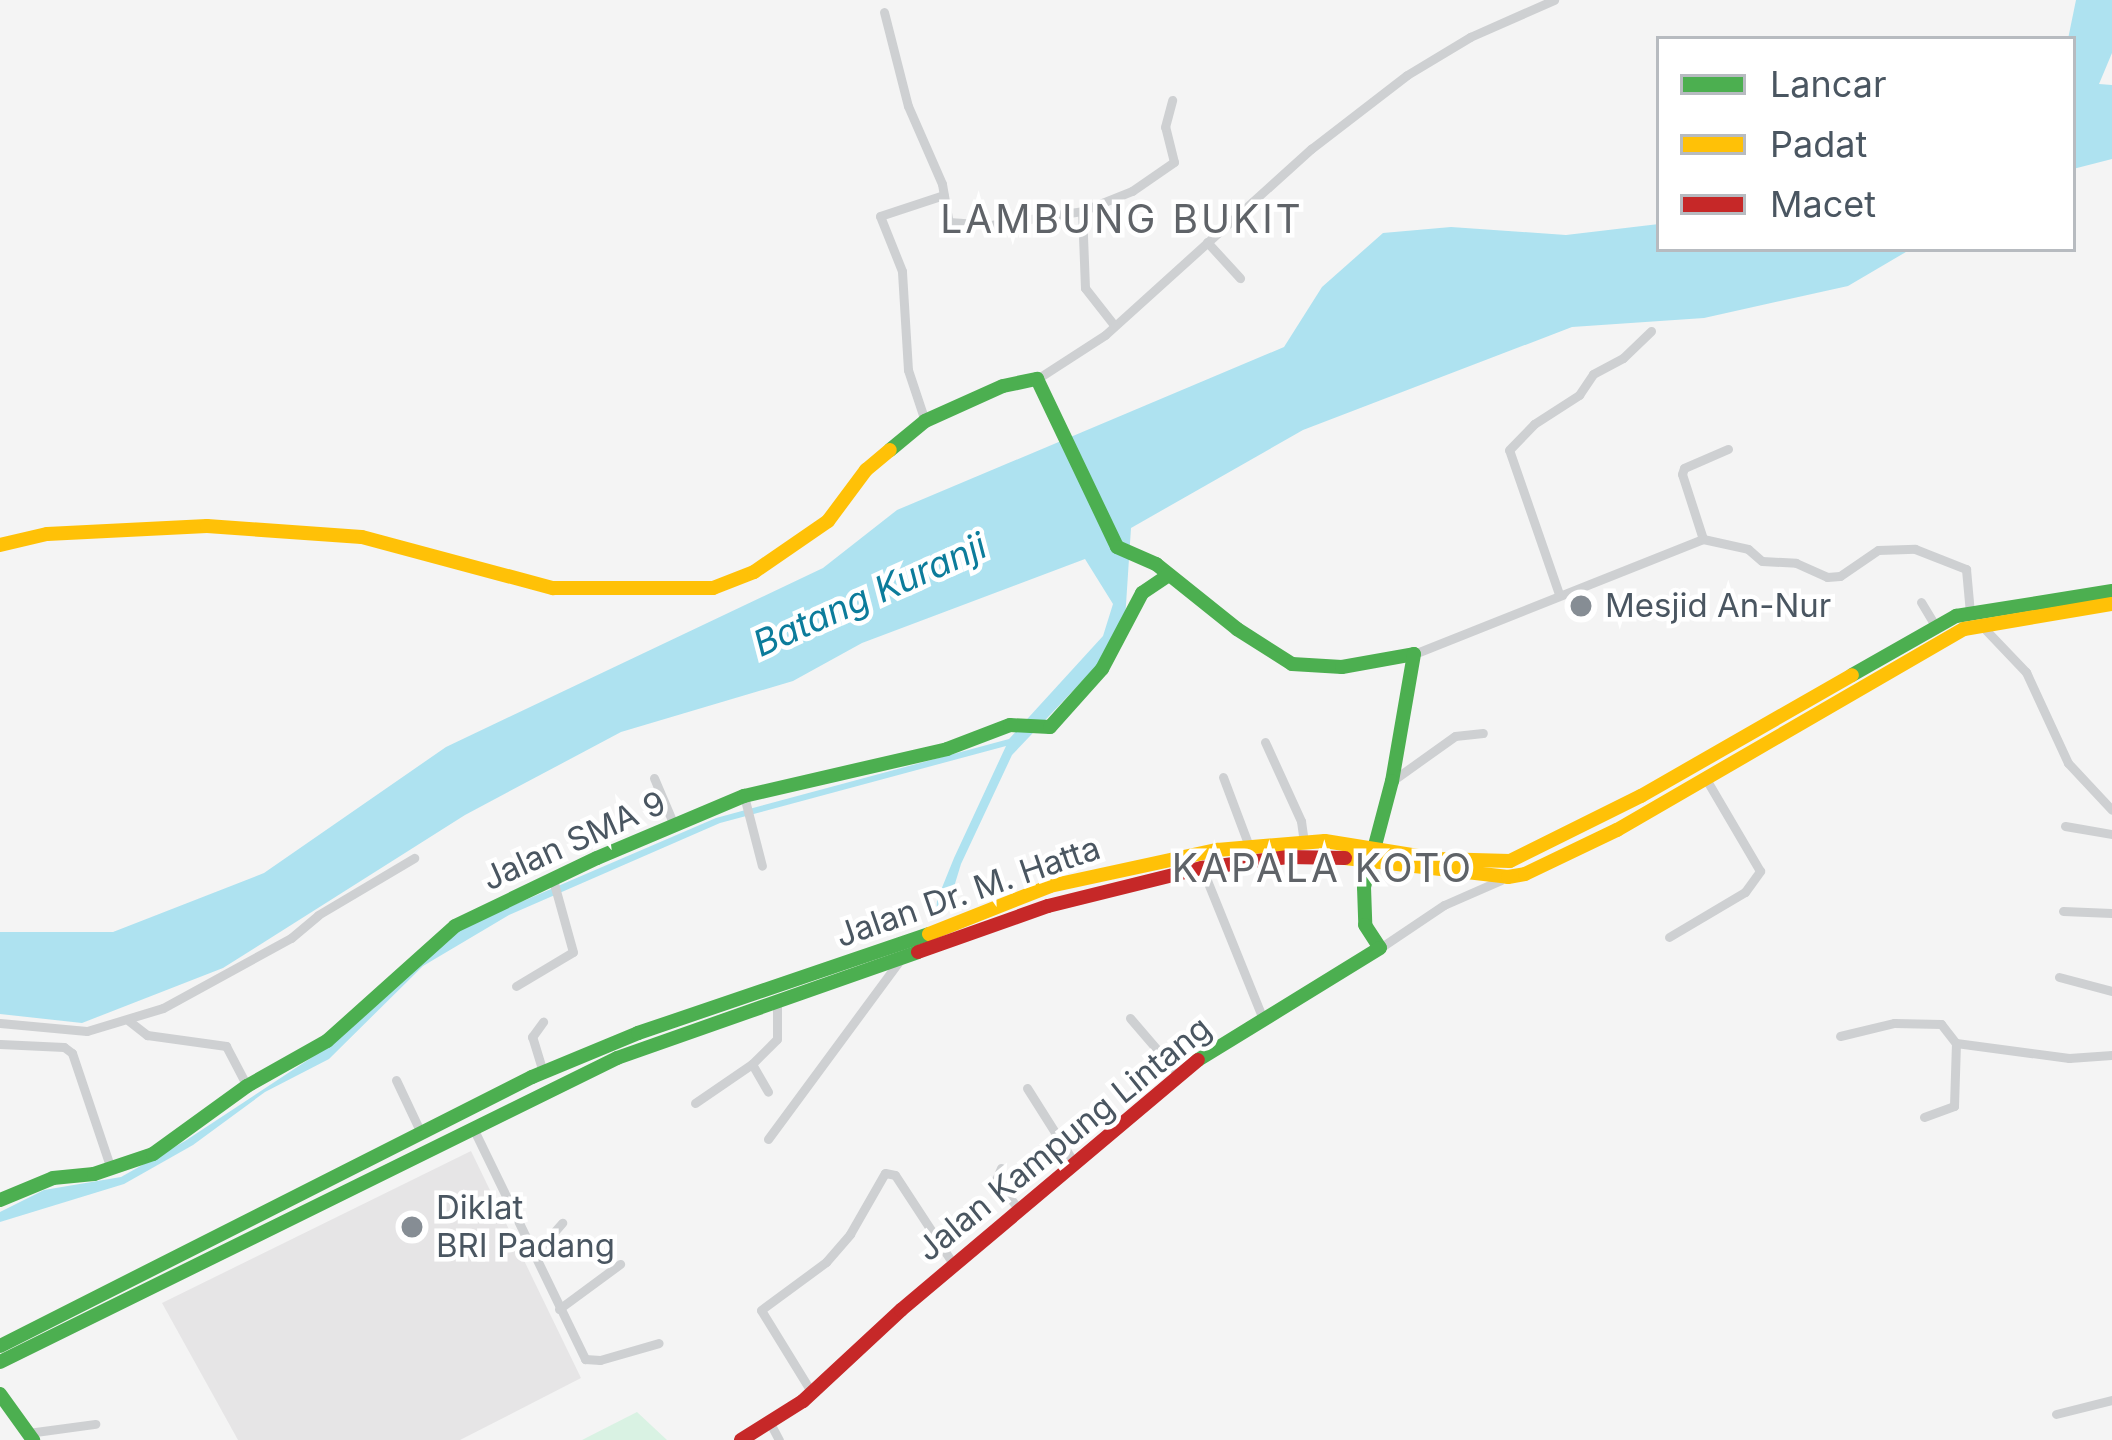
<!DOCTYPE html>
<html>
<head>
<meta charset="utf-8">
<style>
	body { margin:0 }
	#map { position:relative; width:2112px; height:1440px; overflow:hidden; background:#f4f4f4; font-family:Inter,sans-serif }
	div>[style] { position:absolute }
	[style*='--x'] { left:calc(var(--x)*1px); top:calc(var(--y)*1px); width:calc(var(--w)*1px); rotate:calc(var(--a)*1deg) }
	.education>* { inset:0; background:#e6e5e6 }
	.green>* { inset:0; background:#d9f2e3 }
	.water>* { inset:0; background:#aee2f0 }
	.street>* { height:9px; margin:-4.5px; padding:0 4.5px; transform-origin:4.5px; border-radius:4.5px; background:#ced0d2 }
	.fast>* { height:14px; margin:-7px; padding:0 7px; transform-origin:7px; border-radius:7px; background:#4caf50 }
	.slow>* { height:14px; margin:-7px; padding:0 7px; transform-origin:7px; border-radius:7px; background:#ffc107 }
	.jam>* { height:14px; margin:-7px; padding:0 7px; transform-origin:7px; border-radius:7px; background:#c62828 }
	.dots>* { width:33px; height:33px; translate:-50% -50%; box-sizing:border-box; border:6px solid #fff; border-radius:50% }
	span { translate:-50% -50%; white-space:nowrap; text-align:center; line-height:1.15; -webkit-text-stroke:9px #fff; paint-order:stroke }
	.poi-label { font-size:33px; color:#4a5661 }
	.left { translate:0 -50%; text-align:left }
	.street-label { font-size:33px; color:#4a5661 }
	.water-label { font-size:36px; color:#0c7c9b; font-style:italic }
	.quarter-label { font-size:39px; color:#5f6368; letter-spacing:3px }
	.legend { position:absolute; left:1656px; top:36px; width:420px; height:216px; box-sizing:border-box; background:#fff; border:3px solid #b7bbc0; margin:0; padding:15px 21px; list-style:none; font-size:36px; color:#4a5661 }
	.legend li { display:flex; align-items:center; gap:24px; height:60px }
	.legend b { width:60px; border:3px solid #b7bbc0 }
</style>
</head>
<body>
<div id="map">
	<div class="education">
		<i style="clip-path:polygon(471px 1151px,581px 1378px,460px 1440px,238px 1440px,162px 1303px)"></i>
	</div>
	<div class="green">
		<i style="clip-path:polygon(637px 1412px,667px 1440px,582px 1440px)"></i>
	</div>
	<div class="water">
		<i style="clip-path:polygon(2076px 0,2112px 0,2112px 53px,2099px 84px,2112px 85px,2112px 159px,2073px 169px,2073px 39px,2068px 39px)"></i>
		<i style="clip-path:polygon(1659px 224px,1659px 249px,1911px 249px,1848px 286px,1704px 318px,1572px 327px,1303px 430px,1131px 528px,1125px 620px,1105px 657px,1012px 755px,961px 864px,946px 913px,936px 919px,937px 900px,954px 858px,1006px 746px,720px 823px,509px 915px,423px 966px,329px 1059px,265px 1092px,193px 1145px,124px 1184px,0 1222px,0 1212px,44px 1190px,121px 1177px,185px 1141px,320px 1052px,460px 928px,716px 818px,1009px 739px,1103px 636px,1113px 604px,1085px 559px,862px 643px,793px 681px,621px 732px,465px 815px,223px 968px,82px 1023px,0 1014px,0 932px,113px 932px,264px 873px,446px 747px,823px 568px,897px 510px,1284px 347px,1322px 287px,1383px 233px,1451px 227px,1566px 235px)"></i>
	</div>
	<div class="street">
		<i style="--x:884;--y:12;--w:97;--a:75.7"></i>
		<i style="--x:908;--y:106;--w:85;--a:66.4"></i>
		<i style="--x:942;--y:184;--w:39;--a:80"></i>
		<i style="--x:949;--y:222;--w:42;--a:4.1"></i>
		<i style="--x:991;--y:225;--w:92;--a:-8.7"></i>
		<i style="--x:1207;--y:242;--w:49;--a:47.5"></i>
		<i style="--x:1114;--y:325;--w:47;--a:-128.1"></i>
		<i style="--x:1085;--y:288;--w:77;--a:-92.2"></i>
		<i style="--x:1082;--y:211;--w:54;--a:-21.8"></i>
		<i style="--x:1132;--y:191;--w:51;--a:-34.6"></i>
		<i style="--x:1174;--y:162;--w:36;--a:-104"></i>
		<i style="--x:1165;--y:127;--w:28;--a:-75"></i>
		<i style="--x:1037;--y:379;--w:81;--a:-32.9"></i>
		<i style="--x:1105;--y:335;--w:278;--a:-42.1"></i>
		<i style="--x:1311;--y:149;--w:121;--a:-37.6"></i>
		<i style="--x:1407;--y:75;--w:74;--a:-31.1"></i>
		<i style="--x:1470;--y:37;--w:92;--a:-23.8"></i>
		<i style="--x:925;--y:421;--w:54;--a:-108.4"></i>
		<i style="--x:908;--y:370;--w:99;--a:-93.5"></i>
		<i style="--x:902;--y:271;--w:59;--a:-111.8"></i>
		<i style="--x:880;--y:216;--w:67;--a:-18.2"></i>
		<i style="--x:1703;--y:539;--w:68;--a:-107.9"></i>
		<i style="--x:1682;--y:474;--w:6;--a:-72"></i>
		<i style="--x:1684;--y:468;--w:48;--a:-23.4"></i>
		<i style="--x:1559;--y:594;--w:152;--a:-109.1"></i>
		<i style="--x:1509;--y:450;--w:36;--a:-46"></i>
		<i style="--x:1534;--y:424;--w:54;--a:-32.8"></i>
		<i style="--x:1579;--y:395;--w:25;--a:-56"></i>
		<i style="--x:1593;--y:374;--w:34;--a:-28"></i>
		<i style="--x:1623;--y:358;--w:39;--a:-44"></i>
		<i style="--x:1921;--y:602;--w:29;--a:59"></i>
		<i style="--x:1982;--y:626;--w:64;--a:46.3"></i>
		<i style="--x:2026;--y:672;--w:100;--a:65.2"></i>
		<i style="--x:2068;--y:763;--w:64;--a:46.9"></i>
		<i style="--x:1414;--y:654;--w:311;--a:-21.7"></i>
		<i style="--x:1703;--y:539;--w:46;--a:12.5"></i>
		<i style="--x:1748;--y:549;--w:18;--a:41"></i>
		<i style="--x:1762;--y:561;--w:34;--a:3"></i>
		<i style="--x:1796;--y:563;--w:34;--a:24"></i>
		<i style="--x:1827;--y:577;--w:13;--a:-4"></i>
		<i style="--x:1840;--y:576;--w:46;--a:-34.4"></i>
		<i style="--x:1878;--y:550;--w:37;--a:-2"></i>
		<i style="--x:1915;--y:549;--w:55;--a:21.4"></i>
		<i style="--x:1966;--y:569;--w:44;--a:84.8"></i>
		<i style="--x:1265;--y:742;--w:87;--a:65.5"></i>
		<i style="--x:1301;--y:821;--w:22;--a:82"></i>
		<i style="--x:1223;--y:777;--w:74;--a:69.4"></i>
		<i style="--x:654;--y:778;--w:51;--a:66.9"></i>
		<i style="--x:1392;--y:781;--w:77;--a:-35.5"></i>
		<i style="--x:1455;--y:736;--w:28;--a:-6"></i>
		<i style="--x:744;--y:796;--w:72;--a:75.6"></i>
		<i style="--x:2065;--y:826;--w:48;--a:9.7"></i>
		<i style="--x:1202;--y:868;--w:163;--a:68"></i>
		<i style="--x:2063;--y:911;--w:49;--a:2.3"></i>
		<i style="--x:1669;--y:937;--w:88;--a:-30.6"></i>
		<i style="--x:1745;--y:892;--w:26;--a:-54"></i>
		<i style="--x:1760;--y:871;--w:107;--a:-120.4"></i>
		<i style="--x:1380;--y:948;--w:77;--a:-33.9"></i>
		<i style="--x:1444;--y:905;--w:62;--a:-23.7"></i>
		<i style="--x:2059;--y:977;--w:55;--a:14.8"></i>
		<i style="--x:516;--y:986;--w:66;--a:-30.8"></i>
		<i style="--x:573;--y:952;--w:75;--a:-105.5"></i>
		<i style="--x:1130;--y:1018;--w:74;--a:49.4"></i>
		<i style="--x:129;--y:1021;--w:23;--a:38"></i>
		<i style="--x:147;--y:1035;--w:80;--a:7.9"></i>
		<i style="--x:226;--y:1046;--w:45;--a:62.3"></i>
		<i style="--x:0;--y:1023;--w:87;--a:5.3"></i>
		<i style="--x:87;--y:1031;--w:79;--a:-16.8"></i>
		<i style="--x:163;--y:1008;--w:146;--a:-28.7"></i>
		<i style="--x:291;--y:938;--w:35;--a:-40"></i>
		<i style="--x:318;--y:915;--w:112;--a:-30.7"></i>
		<i style="--x:1840;--y:1036;--w:56;--a:-13.5"></i>
		<i style="--x:1894;--y:1023;--w:47;--a:1.2"></i>
		<i style="--x:1941;--y:1024;--w:24;--a:52"></i>
		<i style="--x:1956;--y:1043;--w:114;--a:7.6"></i>
		<i style="--x:2069;--y:1058;--w:43;--a:-4"></i>
		<i style="--x:0;--y:1044;--w:64;--a:2.7"></i>
		<i style="--x:64;--y:1047;--w:10;--a:37"></i>
		<i style="--x:72;--y:1053;--w:122;--a:71.4"></i>
		<i style="--x:752;--y:1064;--w:32;--a:60"></i>
		<i style="--x:543;--y:1072;--w:37;--a:-107"></i>
		<i style="--x:532;--y:1037;--w:19;--a:-54"></i>
		<i style="--x:396;--y:1080;--w:59;--a:64.7"></i>
		<i style="--x:1027;--y:1088;--w:90;--a:57.7"></i>
		<i style="--x:695;--y:1103;--w:69;--a:-34.4"></i>
		<i style="--x:752;--y:1064;--w:35;--a:-45"></i>
		<i style="--x:777;--y:1039;--w:34;--a:-90"></i>
		<i style="--x:1924;--y:1117;--w:32;--a:-20"></i>
		<i style="--x:1954;--y:1106;--w:63;--a:-88.2"></i>
		<i style="--x:473;--y:1128;--w:257;--a:64.1"></i>
		<i style="--x:585;--y:1359;--w:15;--a:4"></i>
		<i style="--x:600;--y:1360;--w:61;--a:-16.1"></i>
		<i style="--x:768;--y:1139;--w:222;--a:-53.6"></i>
		<i style="--x:1001;--y:1168;--w:13;--a:113"></i>
		<i style="--x:996;--y:1180;--w:39;--a:52"></i>
		<i style="--x:534;--y:1255;--w:43;--a:-48.8"></i>
		<i style="--x:559;--y:1309;--w:76;--a:-36.4"></i>
		<i style="--x:812;--y:1393;--w:97;--a:-121.6"></i>
		<i style="--x:761;--y:1310;--w:81;--a:-36.4"></i>
		<i style="--x:826;--y:1262;--w:37;--a:-49"></i>
		<i style="--x:850;--y:1234;--w:70;--a:-60.2"></i>
		<i style="--x:885;--y:1173;--w:10;--a:11"></i>
		<i style="--x:895;--y:1175;--w:108;--a:56.8"></i>
		<i style="--x:2056;--y:1414;--w:58;--a:-14"></i>
		<i style="--x:770;--y:1423;--w:19;--a:62"></i>
		<i style="--x:28;--y:1433;--w:68;--a:-7.7"></i>
	</div>
	<div class="fast">
		<i style="--x:890;--y:450;--w:45;--a:-39.6"></i>
		<i style="--x:925;--y:421;--w:85;--a:-24.2"></i>
		<i style="--x:1003;--y:386;--w:35;--a:-12"></i>
		<i style="--x:1037;--y:379;--w:186;--a:64.5"></i>
		<i style="--x:1117;--y:547;--w:43;--a:23.6"></i>
		<i style="--x:1156;--y:564;--w:104;--a:38.7"></i>
		<i style="--x:1237;--y:629;--w:65;--a:32.5"></i>
		<i style="--x:1292;--y:664;--w:50;--a:3.4"></i>
		<i style="--x:1342;--y:667;--w:73;--a:-10.2"></i>
		<i style="--x:1414;--y:654;--w:129;--a:99.8"></i>
		<i style="--x:1392;--y:781;--w:110;--a:104.8"></i>
		<i style="--x:1364;--y:887;--w:38;--a:88"></i>
		<i style="--x:1365;--y:925;--w:27;--a:57"></i>
		<i style="--x:1380;--y:948;--w:214;--a:148.4"></i>
		<i style="--x:1852;--y:675;--w:120;--a:-29.6"></i>
		<i style="--x:1956;--y:616;--w:158;--a:-9.1"></i>
		<i style="--x:0;--y:1200;--w:57;--a:-22.5"></i>
		<i style="--x:53;--y:1178;--w:41;--a:-5.6"></i>
		<i style="--x:94;--y:1174;--w:62;--a:-18.7"></i>
		<i style="--x:153;--y:1154;--w:116;--a:-35.9"></i>
		<i style="--x:247;--y:1086;--w:92;--a:-29.4"></i>
		<i style="--x:327;--y:1041;--w:172;--a:-41.9"></i>
		<i style="--x:455;--y:926;--w:157;--a:-25.6"></i>
		<i style="--x:597;--y:858;--w:160;--a:-22.9"></i>
		<i style="--x:744;--y:796;--w:208;--a:-13"></i>
		<i style="--x:947;--y:749;--w:67;--a:-20.9"></i>
		<i style="--x:1010;--y:725;--w:40;--a:2.9"></i>
		<i style="--x:1050;--y:727;--w:78;--a:-48.1"></i>
		<i style="--x:1102;--y:669;--w:86;--a:-62.2"></i>
		<i style="--x:1142;--y:593;--w:32;--a:-34"></i>
		<i style="--x:0;--y:1346;--w:596;--a:-26.82"></i>
		<i style="--x:532;--y:1077;--w:115;--a:-22.5"></i>
		<i style="--x:638;--y:1033;--w:307;--a:-18.8"></i>
		<i style="--x:0;--y:1362;--w:688;--a:-26.23"></i>
		<i style="--x:617;--y:1058;--w:319;--a:-19.4"></i>
		<i style="--x:0;--y:1394;--w:57;--a:54.3"></i>
	</div>
	<div class="slow">
		<i style="--x:0;--y:545;--w:48;--a:-13.2"></i>
		<i style="--x:47;--y:534;--w:160;--a:-2.9"></i>
		<i style="--x:207;--y:526;--w:155;--a:4.1"></i>
		<i style="--x:362;--y:537;--w:198;--a:15"></i>
		<i style="--x:553;--y:588;--w:160;--a:0"></i>
		<i style="--x:713;--y:588;--w:44;--a:-21.3"></i>
		<i style="--x:754;--y:572;--w:90;--a:-34.6"></i>
		<i style="--x:828;--y:521;--w:64;--a:-53.3"></i>
		<i style="--x:866;--y:470;--w:31;--a:-40"></i>
		<i style="--x:1345;--y:858;--w:164;--a:6.6"></i>
		<i style="--x:1508;--y:877;--w:17;--a:-10"></i>
		<i style="--x:1525;--y:874;--w:102;--a:-25.6"></i>
		<i style="--x:1617;--y:830;--w:401;--a:-30.1"></i>
		<i style="--x:1964;--y:629;--w:150;--a:-9.6"></i>
		<i style="--x:929;--y:934;--w:130;--a:-21.6"></i>
		<i style="--x:1050;--y:886;--w:171;--a:-12.2"></i>
		<i style="--x:1217;--y:850;--w:108;--a:-4.8"></i>
		<i style="--x:1325;--y:841;--w:113;--a:9.1"></i>
		<i style="--x:1437;--y:859;--w:73;--a:1.6"></i>
		<i style="--x:1510;--y:861;--w:146;--a:-26.4"></i>
		<i style="--x:1641;--y:796;--w:243;--a:-29.8"></i>
	</div>
	<div class="jam">
		<i style="--x:918;--y:952;--w:138;--a:-19.5"></i>
		<i style="--x:1048;--y:906;--w:159;--a:-13.9"></i>
		<i style="--x:1202;--y:868;--w:87;--a:-7.3"></i>
		<i style="--x:1288;--y:857;--w:57;--a:1"></i>
		<i style="--x:741;--y:1440;--w:73;--a:-32.2"></i>
		<i style="--x:803;--y:1401;--w:134;--a:-42.9"></i>
		<i style="--x:901;--y:1310;--w:388;--a:-40.1"></i>
	</div>
	<div class="dots">
		<i style="left:1581px;top:606px;background:#868d94"></i>
		<i style="left:412px;top:1227px;background:#868d94"></i>
	</div>
	<div class="poi-label">
		<span class="left" style="left:1605px;top:606px">Mesjid An-Nur</span>
		<span class="left" style="left:436px;top:1227px">Diklat<br>BRI Padang</span>
	</div>
	<div class="street-label">
		<span style="left:574px;top:841px;rotate:-24deg">Jalan SMA 9</span>
		<span style="left:968px;top:892px;rotate:-19deg">Jalan Dr. M. Hatta</span>
		<span style="left:1064px;top:1139px;rotate:-39deg">Jalan Kampung Lintang</span>
	</div>
	<div class="water-label">
		<span style="left:870px;top:595px;rotate:-24deg">Batang Kuranji</span>
	</div>
	<div class="quarter-label">
		<span style="left:1122px;top:219px">LAMBUNG BUKIT</span>
		<span style="left:1323px;top:868px">KAPALA KOTO</span>
	</div>
	<ul class="legend">
	<li><b style="height:15px;background:#4caf50"></b>Lancar</li>
	<li><b style="height:15px;background:#ffc107"></b>Padat</li>
	<li><b style="height:15px;background:#c62828"></b>Macet</li>
	</ul>
</div>
</body>
</html>
